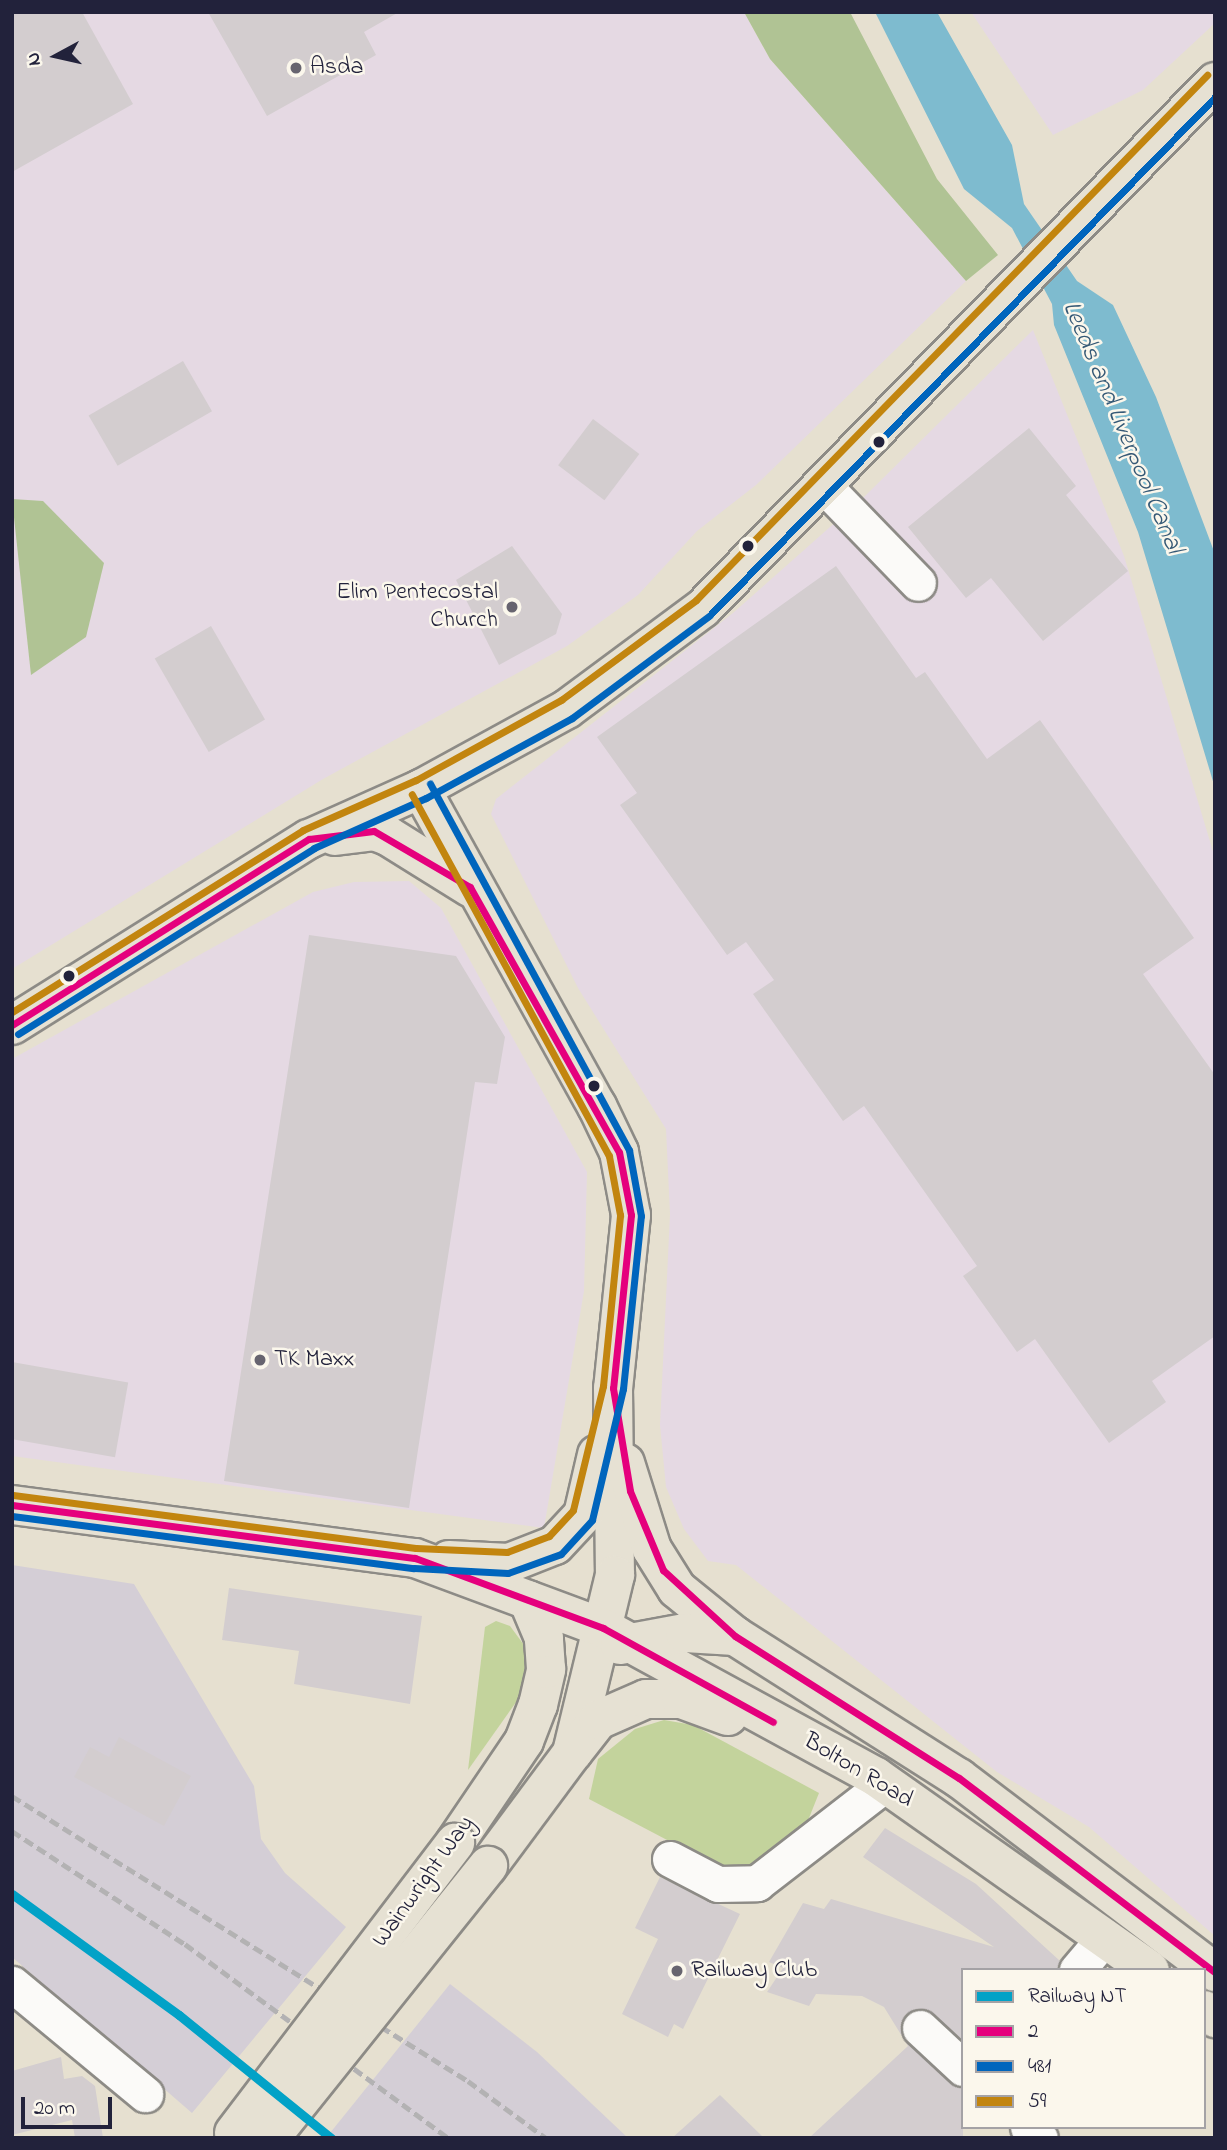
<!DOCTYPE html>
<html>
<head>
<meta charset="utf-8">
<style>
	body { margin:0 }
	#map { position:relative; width:1227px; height:2150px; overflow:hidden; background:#e6e0d0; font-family:"Indie Flower",sans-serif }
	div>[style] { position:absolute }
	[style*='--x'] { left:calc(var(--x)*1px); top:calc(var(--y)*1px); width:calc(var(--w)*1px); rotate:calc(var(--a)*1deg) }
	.built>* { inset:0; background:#e5d9e3 }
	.industrial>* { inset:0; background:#d4ced6 }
	.green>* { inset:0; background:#c3d39c }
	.forest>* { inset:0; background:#b0c394 }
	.water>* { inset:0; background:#7ebbcf }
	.building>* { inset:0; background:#d3cdcf; transform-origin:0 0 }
	.roads { filter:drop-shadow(2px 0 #8d8b86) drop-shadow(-2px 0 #8d8b86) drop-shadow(0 2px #8d8b86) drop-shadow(0 -2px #8d8b86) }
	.minor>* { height:35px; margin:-17.5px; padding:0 17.5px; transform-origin:17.5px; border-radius:17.5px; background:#fbfaf8 }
	.highway>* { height:38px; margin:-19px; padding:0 19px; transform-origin:19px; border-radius:19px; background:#e6e1d3 }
	.rail>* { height:5px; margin-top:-2.5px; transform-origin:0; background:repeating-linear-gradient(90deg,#b3b2b3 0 10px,transparent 0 15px) }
	.bridges { filter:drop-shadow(2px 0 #8d8b86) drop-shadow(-2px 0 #8d8b86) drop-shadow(0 2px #8d8b86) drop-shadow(0 -2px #8d8b86) }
	.highway-bridge>* { height:38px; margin:-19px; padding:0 19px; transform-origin:19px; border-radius:19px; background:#e6e1d3 }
	.bus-1>* { height:7px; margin:-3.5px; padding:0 3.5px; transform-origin:3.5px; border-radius:3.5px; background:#e5007d }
	.bus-2>* { height:7px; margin:-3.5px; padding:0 3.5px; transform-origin:3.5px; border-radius:3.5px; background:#0065bd }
	.bus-3>* { height:7px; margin:-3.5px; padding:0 3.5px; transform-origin:3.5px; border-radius:3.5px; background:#c2850f }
	.rail-1>* { height:9px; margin:-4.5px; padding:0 4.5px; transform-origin:4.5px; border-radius:4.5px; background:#02a2c7 }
	.dots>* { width:19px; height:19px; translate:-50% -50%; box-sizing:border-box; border:4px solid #fbf7ec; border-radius:50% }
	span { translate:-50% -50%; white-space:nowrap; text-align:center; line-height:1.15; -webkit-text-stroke:5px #fbf7ec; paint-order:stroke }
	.poi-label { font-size:24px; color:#22223b }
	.left { translate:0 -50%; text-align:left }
	.right { translate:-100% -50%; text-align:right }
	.street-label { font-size:24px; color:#22223b }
	.water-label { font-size:26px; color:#355976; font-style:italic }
	.frame { position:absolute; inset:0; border:14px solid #22223b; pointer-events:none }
	.legend { position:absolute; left:961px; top:1968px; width:245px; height:161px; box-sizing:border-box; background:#fbf7ec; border:2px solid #a4a2a5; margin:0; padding:9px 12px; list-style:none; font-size:21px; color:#22223b }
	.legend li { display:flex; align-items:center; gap:14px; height:35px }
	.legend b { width:35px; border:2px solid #a4a2a5 }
	.north { position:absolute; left:21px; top:21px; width:70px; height:70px; -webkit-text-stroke:5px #fbf7ec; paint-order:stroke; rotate:262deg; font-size:19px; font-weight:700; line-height:28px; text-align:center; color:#22223b }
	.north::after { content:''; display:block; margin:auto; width:24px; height:32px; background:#22223b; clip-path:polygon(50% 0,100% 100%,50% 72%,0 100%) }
	.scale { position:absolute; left:21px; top:2097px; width:91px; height:32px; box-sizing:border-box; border:4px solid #22223b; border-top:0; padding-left:9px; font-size:21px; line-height:24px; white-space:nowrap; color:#22223b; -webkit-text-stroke:5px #fbf7ec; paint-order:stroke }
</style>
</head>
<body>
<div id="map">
	<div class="built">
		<i style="clip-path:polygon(12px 12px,744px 12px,770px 59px,966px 281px,756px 485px,697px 531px,638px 595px,567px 646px,323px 779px,12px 969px)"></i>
		<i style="clip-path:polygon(971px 12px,1215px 12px,1215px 23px,1143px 90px,1053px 135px)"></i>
		<i style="clip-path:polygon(1033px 330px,1124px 556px,1215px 858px,1215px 1936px,1089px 1827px,997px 1772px,736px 1565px,708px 1561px,684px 1529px,666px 1487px,660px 1425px,670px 1214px,666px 1129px,578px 988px,491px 814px,496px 799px,733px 613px,865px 496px)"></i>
		<i style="clip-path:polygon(409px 881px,441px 908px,587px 1172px,584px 1291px,544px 1528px,12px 1456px,12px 1059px,313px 892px,354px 882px)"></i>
	</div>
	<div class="industrial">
		<i style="clip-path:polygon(12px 1565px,134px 1584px,254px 1786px,261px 1839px,285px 1873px,346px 1927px,192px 2113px,12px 1957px)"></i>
		<i style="clip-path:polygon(450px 1984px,537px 2052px,628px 2138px,326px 2138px)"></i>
	</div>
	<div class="green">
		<i style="clip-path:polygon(496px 1621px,510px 1626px,527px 1649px,529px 1684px,468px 1770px,485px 1627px)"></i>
		<i style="clip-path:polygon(664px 1720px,693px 1725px,819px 1793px,807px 1823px,758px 1869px,730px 1873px,589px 1799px,598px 1759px,635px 1729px)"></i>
	</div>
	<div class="forest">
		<i style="clip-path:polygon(744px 12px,850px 12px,937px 179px,998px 255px,966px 281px,770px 59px)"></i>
		<i style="clip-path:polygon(12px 499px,43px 501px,104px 563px,86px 637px,31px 675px)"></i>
	</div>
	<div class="water">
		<i style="clip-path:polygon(875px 12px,937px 12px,1012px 145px,1024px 204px,1077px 281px,1113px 305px,1156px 397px,1215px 554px,1215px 788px,1138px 532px,1054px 325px,1052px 304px,1012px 228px,964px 189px)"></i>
	</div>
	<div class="building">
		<i style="clip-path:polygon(12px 12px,82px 12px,133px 104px,12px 172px)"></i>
		<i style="clip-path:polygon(208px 12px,399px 12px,364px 32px,376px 55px,267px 116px)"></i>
		<i style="left:183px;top:361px;width:58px;height:109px;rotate:60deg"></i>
		<i style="left:593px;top:419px;width:58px;height:58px;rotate:37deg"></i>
		<i style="clip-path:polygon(1029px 428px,1076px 486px,1066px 495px,1128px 571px,1043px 641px,991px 578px,966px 598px,908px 527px)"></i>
		<i style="clip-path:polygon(512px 546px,562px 614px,556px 634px,499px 665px,456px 580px)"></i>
		<i style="clip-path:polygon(836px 566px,916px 678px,925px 672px,987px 759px,1040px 720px,1194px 938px,1143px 974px,1215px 1075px,1215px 1336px,1152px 1381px,1166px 1402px,1109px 1443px,1035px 1339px,1017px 1352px,963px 1276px,977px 1266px,864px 1106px,843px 1121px,753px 994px,774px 980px,746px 942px,727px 955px,620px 805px,637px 793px,597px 737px)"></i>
		<i style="left:211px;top:626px;width:108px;height:65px;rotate:60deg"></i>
		<i style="clip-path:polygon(309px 935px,456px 956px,505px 1037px,497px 1084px,475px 1082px,409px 1508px,224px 1481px)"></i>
		<i style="left:12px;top:1362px;width:118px;height:76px;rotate:10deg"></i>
		<i style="clip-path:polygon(229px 1588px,422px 1616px,410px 1704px,294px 1684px,299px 1651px,222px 1640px)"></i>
		<i style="clip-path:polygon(119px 1737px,191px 1776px,164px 1826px,74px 1777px,90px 1747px,109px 1757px)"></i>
		<i style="clip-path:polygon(885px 1828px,976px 1884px,1060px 1961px,1057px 1970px,963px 1970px,963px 2040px,925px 2009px,905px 2015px,906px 2042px,963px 2088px,963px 2138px,809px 2138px,908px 2046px,884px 2007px,862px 1996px,816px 1994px,809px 2006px,767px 1992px,783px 1968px,769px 1962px,803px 1903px,824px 1909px,831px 1899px,994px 1947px,863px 1857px)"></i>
		<i style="clip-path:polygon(660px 1877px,740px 1914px,683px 2029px,674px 2024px,668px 2037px,622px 2014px,658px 1939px,635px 1928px)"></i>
		<i style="clip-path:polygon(61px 2057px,64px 2079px,82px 2076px,95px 2086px,103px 2138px,75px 2138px,72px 2120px,12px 2135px,12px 2071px)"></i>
		<i style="clip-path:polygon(720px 2095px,764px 2138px,672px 2138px)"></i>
	</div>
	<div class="roads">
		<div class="minor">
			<i style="--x:826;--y:488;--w:132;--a:45.9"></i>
			<i style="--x:670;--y:1859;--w:54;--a:27.5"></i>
			<i style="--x:718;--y:1884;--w:39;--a:-1"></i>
			<i style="--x:757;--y:1883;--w:162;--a:-37.7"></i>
			<i style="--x:1077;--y:1970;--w:43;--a:-49.7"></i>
			<i style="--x:12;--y:1984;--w:173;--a:39.6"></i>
			<i style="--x:920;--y:2028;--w:59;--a:42.9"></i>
			<i style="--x:1028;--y:2127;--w:16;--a:43"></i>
		</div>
		<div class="highway">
			<i style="--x:421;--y:789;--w:363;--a:61"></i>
			<i style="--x:597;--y:1106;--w:51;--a:64.4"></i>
			<i style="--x:619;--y:1152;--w:64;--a:79.2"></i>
			<i style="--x:631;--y:1215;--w:174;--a:95.9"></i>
			<i style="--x:613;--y:1388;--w:187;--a:89.4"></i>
			<i style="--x:615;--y:1575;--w:183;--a:103.6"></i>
			<i style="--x:572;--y:1753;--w:141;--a:126.6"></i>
			<i style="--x:335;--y:836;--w:39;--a:-7"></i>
			<i style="--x:374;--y:831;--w:15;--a:20"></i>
			<i style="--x:388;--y:836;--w:97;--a:31.9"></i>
			<i style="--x:12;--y:1025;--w:350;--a:-32.1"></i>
			<i style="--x:309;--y:839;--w:123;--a:-24.1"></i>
			<i style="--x:421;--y:789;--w:166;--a:-28.7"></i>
			<i style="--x:567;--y:709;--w:169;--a:-36.6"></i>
			<i style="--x:703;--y:608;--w:734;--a:-45.77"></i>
			<i style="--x:625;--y:1463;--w:90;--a:72.6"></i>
			<i style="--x:652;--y:1549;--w:47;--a:58"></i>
			<i style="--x:677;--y:1589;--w:75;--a:39"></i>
			<i style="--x:735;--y:1636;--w:265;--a:32.4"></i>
			<i style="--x:959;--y:1778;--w:321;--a:37.2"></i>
			<i style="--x:12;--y:1505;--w:406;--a:7.5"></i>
			<i style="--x:415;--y:1558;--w:201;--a:20.4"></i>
			<i style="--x:603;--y:1628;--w:311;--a:28.6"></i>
			<i style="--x:876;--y:1777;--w:335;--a:35.2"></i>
			<i style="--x:449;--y:1560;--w:60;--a:2.9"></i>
			<i style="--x:509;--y:1563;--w:49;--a:-21.4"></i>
			<i style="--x:555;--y:1545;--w:41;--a:-47"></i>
			<i style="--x:583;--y:1515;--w:62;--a:-76.9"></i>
			<i style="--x:620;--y:1645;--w:66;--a:-10.5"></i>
			<i style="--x:685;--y:1633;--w:50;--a:3.4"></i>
			<i style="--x:573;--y:1752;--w:41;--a:-52"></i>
			<i style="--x:598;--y:1720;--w:52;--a:-23.6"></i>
			<i style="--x:646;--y:1699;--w:35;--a:0"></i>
			<i style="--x:681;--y:1699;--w:50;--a:19.9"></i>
			<i style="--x:455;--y:1843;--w:123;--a:-55.9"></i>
			<i style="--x:524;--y:1741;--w:39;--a:-69"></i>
			<i style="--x:538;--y:1705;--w:37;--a:-77"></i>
			<i style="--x:546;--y:1669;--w:31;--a:-94"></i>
			<i style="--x:544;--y:1638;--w:41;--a:-112.8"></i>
			<i style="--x:1204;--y:2010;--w:14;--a:36"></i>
		</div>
	</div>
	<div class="rail">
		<i style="--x:12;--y:1796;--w:538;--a:32.01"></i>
		<i style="--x:468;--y:2081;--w:97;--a:36.2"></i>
		<i style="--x:12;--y:1831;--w:207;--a:33.2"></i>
		<i style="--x:185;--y:1944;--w:327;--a:36.4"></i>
	</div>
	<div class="bridges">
		<div class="highway-bridge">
			<i style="--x:234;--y:2133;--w:365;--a:-52.7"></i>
			<i style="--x:270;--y:2138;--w:349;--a:-51.3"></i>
		</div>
	</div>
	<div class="bus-1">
		<i style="--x:12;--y:1025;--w:350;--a:-32.1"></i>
		<i style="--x:309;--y:839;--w:65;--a:-7"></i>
		<i style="--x:374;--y:831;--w:111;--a:30.3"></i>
		<i style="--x:470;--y:887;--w:304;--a:60.7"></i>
		<i style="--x:619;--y:1152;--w:64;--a:79.2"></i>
		<i style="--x:631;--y:1215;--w:174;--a:95.9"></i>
		<i style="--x:613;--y:1388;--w:104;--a:80.6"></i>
		<i style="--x:630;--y:1491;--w:86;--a:67.3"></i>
		<i style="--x:663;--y:1570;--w:98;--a:42.5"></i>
		<i style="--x:735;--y:1636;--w:265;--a:32.4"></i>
		<i style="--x:959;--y:1778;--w:321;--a:37.2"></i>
		<i style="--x:12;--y:1505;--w:406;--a:7.5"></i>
		<i style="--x:415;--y:1558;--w:201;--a:20.4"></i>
		<i style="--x:603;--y:1628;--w:194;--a:28.9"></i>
	</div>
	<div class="bus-2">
		<i style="--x:18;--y:1034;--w:350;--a:-32.1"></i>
		<i style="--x:314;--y:848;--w:123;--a:-24.1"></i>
		<i style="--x:426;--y:798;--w:166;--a:-28.7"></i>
		<i style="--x:572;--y:718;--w:171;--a:-36.7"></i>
		<i style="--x:709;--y:616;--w:725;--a:-45.73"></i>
		<i style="--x:12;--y:1516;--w:405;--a:7.4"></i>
		<i style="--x:414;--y:1568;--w:94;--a:3"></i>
		<i style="--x:508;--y:1573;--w:56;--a:-19.7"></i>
		<i style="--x:561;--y:1554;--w:46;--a:-47.6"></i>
		<i style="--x:592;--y:1520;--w:135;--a:-76.7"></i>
		<i style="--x:623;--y:1389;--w:174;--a:-84.1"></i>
		<i style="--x:641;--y:1216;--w:67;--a:-100.3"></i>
		<i style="--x:629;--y:1150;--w:417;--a:-118.5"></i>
	</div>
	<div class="bus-3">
		<i style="--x:12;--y:1012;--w:343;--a:-32"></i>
		<i style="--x:303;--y:830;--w:124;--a:-23.9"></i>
		<i style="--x:416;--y:780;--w:166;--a:-28.9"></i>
		<i style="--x:561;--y:700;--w:168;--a:-36.5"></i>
		<i style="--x:696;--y:600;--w:733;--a:-45.77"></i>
		<i style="--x:13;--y:1495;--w:406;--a:7.5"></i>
		<i style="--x:416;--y:1548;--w:91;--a:2.5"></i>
		<i style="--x:507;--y:1552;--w:45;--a:-20.9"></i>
		<i style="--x:549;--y:1536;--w:35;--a:-47"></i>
		<i style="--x:573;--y:1510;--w:128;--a:-76.4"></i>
		<i style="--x:603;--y:1386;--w:172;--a:-84.3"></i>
		<i style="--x:620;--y:1215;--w:60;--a:-100.6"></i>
		<i style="--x:609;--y:1156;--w:412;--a:-118.6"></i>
	</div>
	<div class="rail-1">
		<i style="--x:12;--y:1894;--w:206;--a:35.9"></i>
		<i style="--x:179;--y:2015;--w:196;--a:39"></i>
	</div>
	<div class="dots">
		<i style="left:296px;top:68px;background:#67646f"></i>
		<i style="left:879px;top:442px;background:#22223b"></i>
		<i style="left:748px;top:546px;background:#22223b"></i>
		<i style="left:512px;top:607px;background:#67646f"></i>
		<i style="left:69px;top:976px;background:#22223b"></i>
		<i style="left:594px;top:1086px;background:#22223b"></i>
		<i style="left:260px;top:1360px;background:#67646f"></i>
		<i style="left:677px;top:1971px;background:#67646f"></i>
	</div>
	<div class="poi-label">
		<span class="left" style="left:310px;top:68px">Asda</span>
		<span class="right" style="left:498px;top:607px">Elim Pentecostal<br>Church</span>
		<span class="left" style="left:274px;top:1360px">TK Maxx</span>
		<span class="left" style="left:691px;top:1971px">Railway Club</span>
	</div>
	<div class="street-label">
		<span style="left:858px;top:1771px;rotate:31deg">Bolton Road</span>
		<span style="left:424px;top:1882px;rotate:-54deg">Wainwright Way</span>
	</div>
	<div class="water-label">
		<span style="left:1121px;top:428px;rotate:67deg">Leeds and Liverpool Canal</span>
	</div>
	<div class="frame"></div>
	<ul class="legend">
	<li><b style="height:9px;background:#02a2c7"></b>Railway NT</li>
	<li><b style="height:9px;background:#e5007d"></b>2</li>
	<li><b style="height:9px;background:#0065bd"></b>481</li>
	<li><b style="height:9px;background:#c2850f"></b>59</li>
	</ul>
	<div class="north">N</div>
	<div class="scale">20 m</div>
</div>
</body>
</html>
